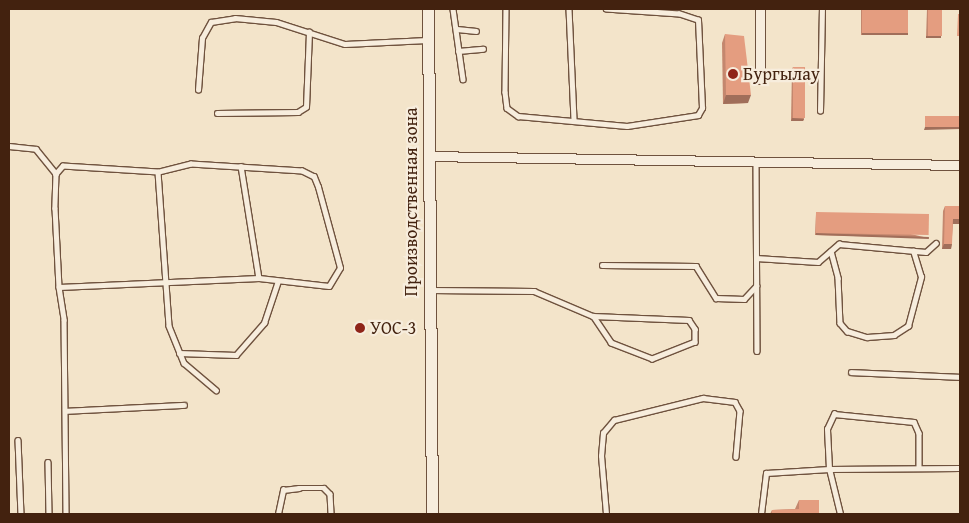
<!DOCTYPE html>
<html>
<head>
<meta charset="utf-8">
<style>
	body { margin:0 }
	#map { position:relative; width:969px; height:523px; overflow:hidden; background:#f3e4ca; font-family:"Gentium Book Plus",serif }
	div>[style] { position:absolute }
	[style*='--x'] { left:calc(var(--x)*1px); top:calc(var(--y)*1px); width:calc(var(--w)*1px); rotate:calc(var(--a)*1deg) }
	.roads { filter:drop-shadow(1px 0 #6f523e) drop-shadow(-1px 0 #6f523e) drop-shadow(0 1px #6f523e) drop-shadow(0 -1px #6f523e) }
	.service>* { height:4.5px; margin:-2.25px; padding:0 2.25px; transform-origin:2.25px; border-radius:2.25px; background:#f7eddd }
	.minor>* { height:9px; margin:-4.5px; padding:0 4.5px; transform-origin:4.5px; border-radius:4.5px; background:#f7eddd }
	.secondary>* { height:11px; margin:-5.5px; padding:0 5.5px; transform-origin:5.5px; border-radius:5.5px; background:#f7eddd }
	.wall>* { inset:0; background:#c4876e; transform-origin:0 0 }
	.shaded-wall>* { inset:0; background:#a06e5a; transform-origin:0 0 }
	.building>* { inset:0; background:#e49d80; transform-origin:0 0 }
	.dots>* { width:14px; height:14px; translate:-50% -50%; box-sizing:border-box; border:2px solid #f7eddd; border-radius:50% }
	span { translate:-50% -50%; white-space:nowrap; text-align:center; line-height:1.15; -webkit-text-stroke:4.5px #f7eddd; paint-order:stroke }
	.poi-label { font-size:18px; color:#43220f }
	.left { translate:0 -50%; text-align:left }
	.street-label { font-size:18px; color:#43220f }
	.frame { position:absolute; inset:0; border:10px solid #43220f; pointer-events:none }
</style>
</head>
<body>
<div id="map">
	<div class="roads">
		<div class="service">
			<i style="--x:453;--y:9;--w:71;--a:81.9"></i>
			<i style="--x:506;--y:9;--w:83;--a:90.7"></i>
			<i style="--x:505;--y:92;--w:16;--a:83"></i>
			<i style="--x:507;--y:108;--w:14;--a:36"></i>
			<i style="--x:518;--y:116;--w:109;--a:5.2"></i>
			<i style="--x:627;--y:126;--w:72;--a:-8.8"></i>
			<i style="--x:698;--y:115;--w:8;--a:-60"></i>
			<i style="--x:702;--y:108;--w:88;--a:-92.6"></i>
			<i style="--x:698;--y:20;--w:20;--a:-162"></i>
			<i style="--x:679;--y:14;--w:73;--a:-176.1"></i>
			<i style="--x:569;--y:9;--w:111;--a:87.4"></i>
			<i style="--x:457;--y:29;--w:19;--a:6"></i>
			<i style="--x:458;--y:51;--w:25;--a:-5"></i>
			<i style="--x:198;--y:90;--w:52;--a:-85.6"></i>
			<i style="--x:202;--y:38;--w:18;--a:-61"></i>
			<i style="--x:211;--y:22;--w:24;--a:-9"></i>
			<i style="--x:235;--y:18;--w:41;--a:5.6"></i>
			<i style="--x:276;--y:22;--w:72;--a:17.7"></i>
			<i style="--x:345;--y:44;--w:82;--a:-2.8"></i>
			<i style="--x:820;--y:111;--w:102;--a:-88.9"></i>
			<i style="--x:217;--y:113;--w:81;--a:-0.7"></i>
			<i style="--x:298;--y:112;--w:9;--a:-32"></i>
			<i style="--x:306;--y:107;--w:75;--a:-87.7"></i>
			<i style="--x:9;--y:146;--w:27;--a:6"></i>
			<i style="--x:36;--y:149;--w:32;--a:51"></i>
			<i style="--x:756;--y:163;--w:188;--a:89.7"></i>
			<i style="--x:241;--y:166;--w:113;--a:80.9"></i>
			<i style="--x:158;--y:172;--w:154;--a:85.9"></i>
			<i style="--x:169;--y:326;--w:40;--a:68"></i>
			<i style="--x:184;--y:363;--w:42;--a:40.2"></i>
			<i style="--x:831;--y:251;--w:28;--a:75"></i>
			<i style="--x:838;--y:278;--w:45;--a:87.5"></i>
			<i style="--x:840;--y:323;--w:11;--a:49"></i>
			<i style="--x:847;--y:331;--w:21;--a:17"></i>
			<i style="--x:867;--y:337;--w:27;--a:-4"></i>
			<i style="--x:894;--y:335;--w:17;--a:-33"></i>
			<i style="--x:908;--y:326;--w:51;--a:-75.1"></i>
			<i style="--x:921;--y:277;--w:27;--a:-107"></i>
			<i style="--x:756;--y:258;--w:62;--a:3.7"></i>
			<i style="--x:818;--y:262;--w:28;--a:-41"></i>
			<i style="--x:839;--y:244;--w:87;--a:5.3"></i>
			<i style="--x:926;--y:252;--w:13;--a:-42"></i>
			<i style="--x:602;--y:265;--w:94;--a:0.6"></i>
			<i style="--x:696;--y:266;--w:38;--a:58"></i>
			<i style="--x:716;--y:298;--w:28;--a:2"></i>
			<i style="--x:744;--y:299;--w:18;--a:-47"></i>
			<i style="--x:59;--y:287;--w:200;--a:-2.6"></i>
			<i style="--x:259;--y:278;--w:70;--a:6.5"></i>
			<i style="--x:329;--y:286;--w:21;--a:-59"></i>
			<i style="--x:340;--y:268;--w:84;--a:-105.2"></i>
			<i style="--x:318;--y:187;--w:11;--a:-112"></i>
			<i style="--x:314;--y:177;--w:13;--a:-153"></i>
			<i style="--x:302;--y:171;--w:111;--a:-176.4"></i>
			<i style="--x:191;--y:164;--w:34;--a:166"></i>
			<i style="--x:158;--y:172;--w:95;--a:-176.4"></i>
			<i style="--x:63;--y:166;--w:11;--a:131"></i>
			<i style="--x:56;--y:174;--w:34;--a:92"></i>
			<i style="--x:55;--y:208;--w:79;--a:87.1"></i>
			<i style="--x:59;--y:287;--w:33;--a:81"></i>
			<i style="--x:64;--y:320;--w:194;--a:89.4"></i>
			<i style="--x:431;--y:290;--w:103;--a:0.6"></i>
			<i style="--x:534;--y:291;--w:64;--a:23"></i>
			<i style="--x:593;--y:316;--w:96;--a:2.4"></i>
			<i style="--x:689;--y:320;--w:11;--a:56"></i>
			<i style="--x:695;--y:329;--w:13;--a:90"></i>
			<i style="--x:695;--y:342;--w:46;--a:158.4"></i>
			<i style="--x:652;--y:359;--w:44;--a:-158.7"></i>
			<i style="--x:611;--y:343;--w:32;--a:-124"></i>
			<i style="--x:179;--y:353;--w:57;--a:2"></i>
			<i style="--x:236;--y:355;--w:43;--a:-48.8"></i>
			<i style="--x:264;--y:323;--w:44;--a:-71.6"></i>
			<i style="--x:851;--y:372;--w:109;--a:2.6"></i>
			<i style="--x:65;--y:411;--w:119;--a:-2.9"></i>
			<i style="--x:18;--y:440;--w:74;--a:87.7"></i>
			<i style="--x:48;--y:462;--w:52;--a:88.9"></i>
			<i style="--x:278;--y:514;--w:25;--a:-78"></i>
			<i style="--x:283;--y:490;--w:16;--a:-7"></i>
			<i style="--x:299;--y:488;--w:25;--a:0"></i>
			<i style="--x:324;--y:488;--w:8;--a:45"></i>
			<i style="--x:330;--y:494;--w:20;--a:87"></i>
			<i style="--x:606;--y:514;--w:58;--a:-94.9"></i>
			<i style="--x:601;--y:456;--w:23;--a:-85"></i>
			<i style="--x:603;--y:433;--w:17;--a:-50"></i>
			<i style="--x:614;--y:420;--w:92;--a:-13.9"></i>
			<i style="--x:703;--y:398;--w:32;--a:7"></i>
			<i style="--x:735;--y:402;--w:10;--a:61"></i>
			<i style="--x:740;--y:411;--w:46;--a:95"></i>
			<i style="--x:761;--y:514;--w:41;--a:-83"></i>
			<i style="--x:766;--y:473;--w:63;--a:-3.6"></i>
			<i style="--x:829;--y:469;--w:40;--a:-92.9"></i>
			<i style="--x:827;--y:429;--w:17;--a:-65"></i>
			<i style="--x:834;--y:414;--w:80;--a:5.7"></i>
			<i style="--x:914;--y:422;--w:12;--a:66"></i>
			<i style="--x:919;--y:433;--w:35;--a:90"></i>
			<i style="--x:840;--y:514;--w:46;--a:-103.7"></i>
			<i style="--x:829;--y:469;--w:131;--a:-0.4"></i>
		</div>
		<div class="minor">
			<i style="--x:760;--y:79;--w:70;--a:-90"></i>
			<i style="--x:428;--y:156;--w:532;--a:0.97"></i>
		</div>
		<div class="secondary">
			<i style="--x:428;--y:9;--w:505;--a:89.55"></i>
		</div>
	</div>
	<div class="wall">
		<i style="left:861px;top:9px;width:47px;height:26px"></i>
		<i style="clip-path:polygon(927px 9px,942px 9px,941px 36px,940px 38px,926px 38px)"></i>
		<i style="clip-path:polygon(725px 34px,748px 103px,723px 104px,722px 43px)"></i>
		<i style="clip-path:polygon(793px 67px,804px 119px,803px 121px,791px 121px,792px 69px)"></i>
		<i style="clip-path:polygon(945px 206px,960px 224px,953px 224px,951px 249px,942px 249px,943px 211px)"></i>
		<i style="clip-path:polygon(816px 212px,928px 238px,815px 235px,816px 214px)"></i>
		<i style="clip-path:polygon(799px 500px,819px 514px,770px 514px,772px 510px,795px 509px)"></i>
	</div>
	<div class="shaded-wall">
		<i style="left:862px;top:33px;width:46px;height:2px"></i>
		<i style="left:926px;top:36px;width:15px;height:2px"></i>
		<i style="clip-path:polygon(726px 95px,751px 95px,748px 103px,723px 104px)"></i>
		<i style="clip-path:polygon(792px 118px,804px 119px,803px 121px,791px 121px)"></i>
		<i style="clip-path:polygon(925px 127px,960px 127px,960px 129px,924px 130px)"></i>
		<i style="clip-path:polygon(953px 219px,960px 219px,960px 224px,951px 224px)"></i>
		<i style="left:816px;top:233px;width:113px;height:2px;rotate:2deg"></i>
		<i style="clip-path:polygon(944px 244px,952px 244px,951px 249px,942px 249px)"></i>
	</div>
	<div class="building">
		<i style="left:862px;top:9px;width:46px;height:24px"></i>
		<i style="left:928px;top:9px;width:14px;height:27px"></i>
		<i style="clip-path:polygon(958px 14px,960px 14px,960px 36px,957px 36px)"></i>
		<i style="clip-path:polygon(725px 34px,744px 36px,751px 95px,726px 95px)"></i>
		<i style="left:793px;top:67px;width:12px;height:51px"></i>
		<i style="left:925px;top:116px;width:35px;height:11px"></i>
		<i style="clip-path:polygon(945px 206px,960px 206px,960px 219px,953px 219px,952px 244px,944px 244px)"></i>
		<i style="left:816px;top:212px;width:113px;height:21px;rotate:1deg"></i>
		<i style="clip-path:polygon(799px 500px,819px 500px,819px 514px,772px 514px,772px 510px,799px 509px)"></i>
	</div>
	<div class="dots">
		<i style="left:733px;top:74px;background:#8f2418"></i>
		<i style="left:360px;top:328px;background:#8f2418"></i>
	</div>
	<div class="poi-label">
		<span class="left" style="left:743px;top:74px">Бургылау</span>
		<span class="left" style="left:370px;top:328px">УОС-3</span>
	</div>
	<div class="street-label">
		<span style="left:411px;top:202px;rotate:-90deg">Производственная зона</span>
	</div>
	<div class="frame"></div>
</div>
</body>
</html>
